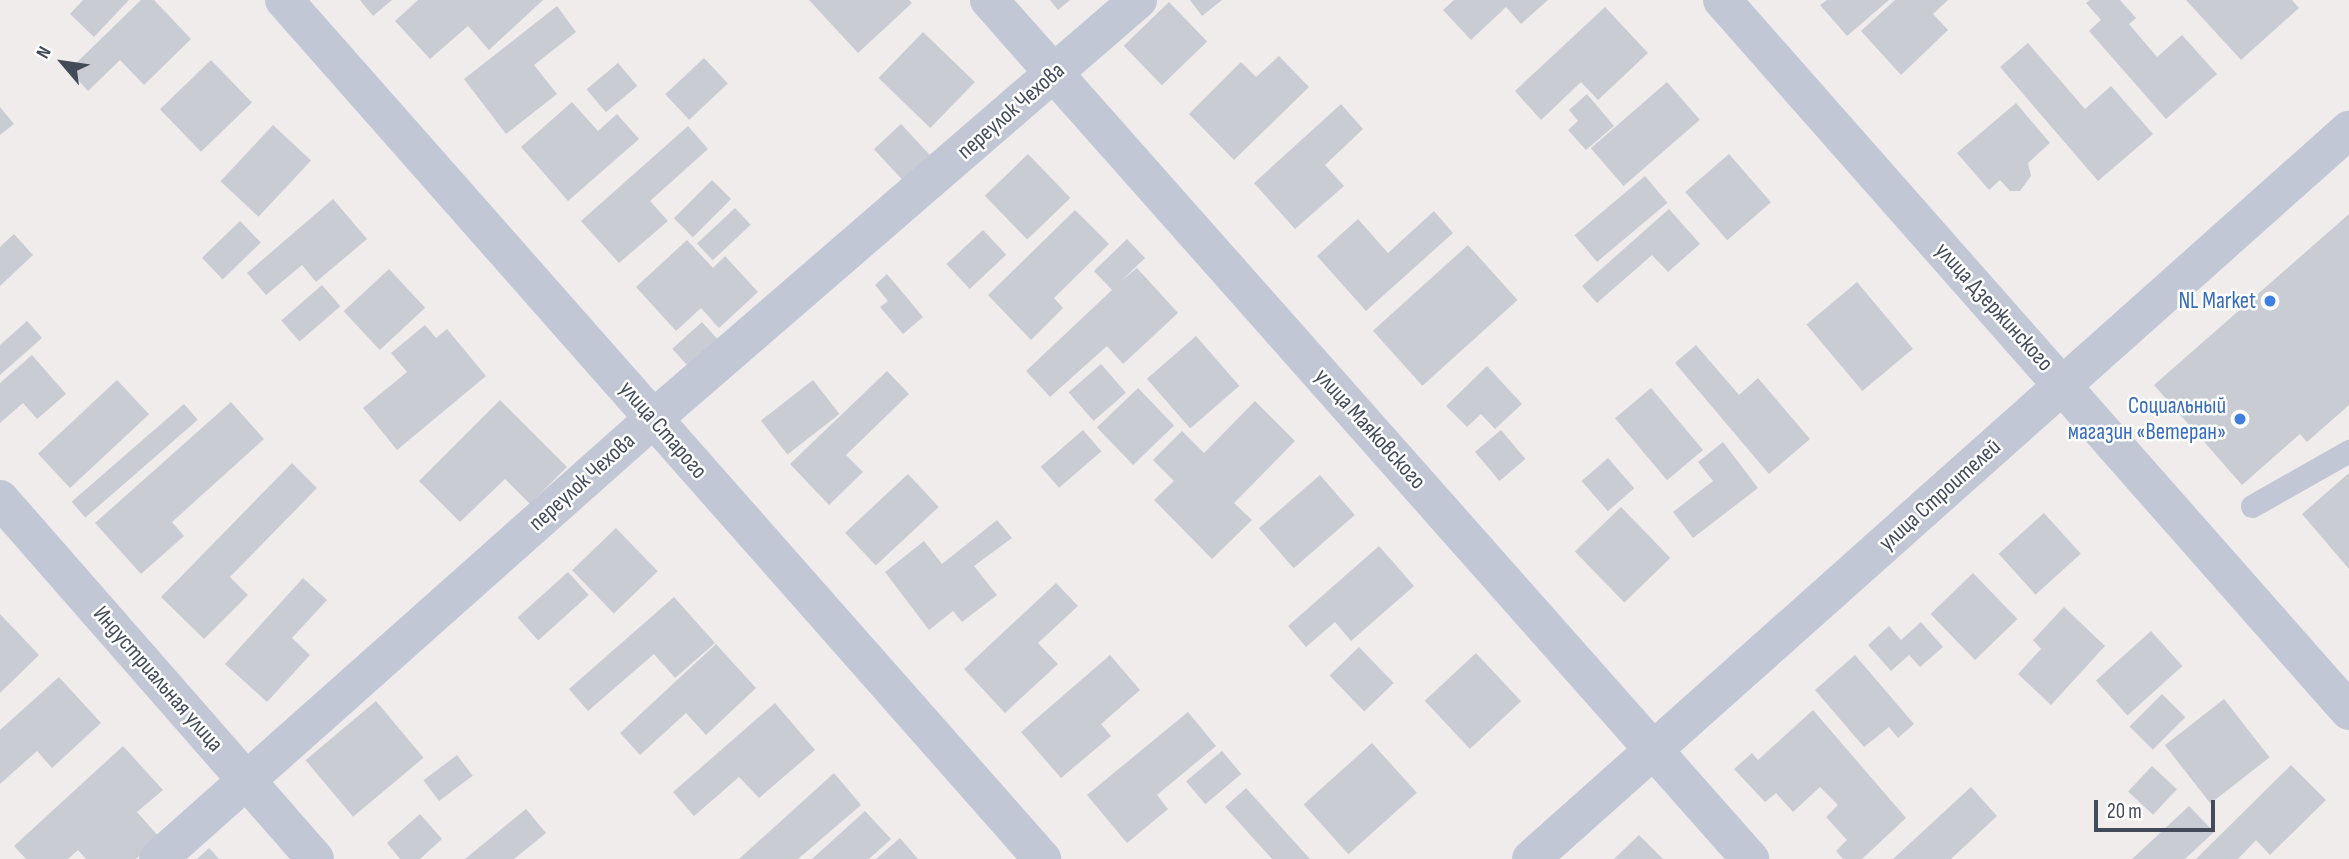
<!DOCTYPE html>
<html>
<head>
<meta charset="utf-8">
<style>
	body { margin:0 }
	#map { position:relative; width:2349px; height:859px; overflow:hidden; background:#efeceb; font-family:"Sofia Sans Condensed",sans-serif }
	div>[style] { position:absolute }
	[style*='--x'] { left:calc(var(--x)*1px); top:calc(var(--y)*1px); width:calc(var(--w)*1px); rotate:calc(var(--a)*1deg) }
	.building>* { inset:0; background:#caccd4; transform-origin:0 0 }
	.service>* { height:23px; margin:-11.5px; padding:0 11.5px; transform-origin:11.5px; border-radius:11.5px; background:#c1c7d4 }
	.minor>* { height:38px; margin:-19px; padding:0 19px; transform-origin:19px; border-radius:19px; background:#c1c7d4 }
	.tertiary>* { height:38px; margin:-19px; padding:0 19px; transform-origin:19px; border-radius:19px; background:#c1c7d4 }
	.dots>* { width:19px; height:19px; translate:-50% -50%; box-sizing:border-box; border:4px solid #fff; border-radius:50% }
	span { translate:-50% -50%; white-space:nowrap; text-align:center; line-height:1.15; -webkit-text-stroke:5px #fff; paint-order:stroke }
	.street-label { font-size:23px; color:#434a5a }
	.shop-label { font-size:23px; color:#366cbe }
	.right { translate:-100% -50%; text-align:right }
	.north { position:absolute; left:28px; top:28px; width:70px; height:70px; -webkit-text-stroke:5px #fff; paint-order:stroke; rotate:299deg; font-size:19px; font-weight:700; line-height:28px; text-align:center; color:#434a5a }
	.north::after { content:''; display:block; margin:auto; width:24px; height:32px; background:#434a5a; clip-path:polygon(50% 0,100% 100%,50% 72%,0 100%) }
	.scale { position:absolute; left:2094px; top:800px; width:121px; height:32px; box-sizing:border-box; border:4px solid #434a5a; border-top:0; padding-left:9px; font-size:21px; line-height:24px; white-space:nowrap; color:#434a5a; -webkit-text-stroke:5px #fff; paint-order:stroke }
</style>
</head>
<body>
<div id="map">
	<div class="building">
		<i style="clip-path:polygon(83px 0,129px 0,94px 37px,70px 14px)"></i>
		<i style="clip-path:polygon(141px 0,154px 0,191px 39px,144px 85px,120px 60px,88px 91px,69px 70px)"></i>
		<i style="clip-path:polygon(360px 0,392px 0,373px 16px)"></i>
		<i style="clip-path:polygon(418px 0,543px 0,489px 50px,468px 26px,430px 59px,395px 21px)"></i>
		<i style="clip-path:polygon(809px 0,909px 0,912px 3px,858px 53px)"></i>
		<i style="clip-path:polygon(1050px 0,1070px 0,1058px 10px)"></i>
		<i style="clip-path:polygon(1190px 0,1222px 0,1202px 16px)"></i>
		<i style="clip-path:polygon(1454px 0,1548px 0,1521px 24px,1506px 7px,1471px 40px,1443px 10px)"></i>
		<i style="clip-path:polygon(1827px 0,1889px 0,1847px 36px,1820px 5px)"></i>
		<i style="clip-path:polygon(1895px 0,1948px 0,1933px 14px,1948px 30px,1901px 75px,1861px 31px)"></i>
		<i style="clip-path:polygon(2090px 0,2120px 0,2136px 18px,2129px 24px,2157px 57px,2182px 35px,2217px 74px,2166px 119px,2089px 31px,2101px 20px,2086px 3px)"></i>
		<i style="clip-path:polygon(2186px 0,2292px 0,2299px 8px,2241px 60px)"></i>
		<i style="left:1169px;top:2px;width:55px;height:63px;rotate:46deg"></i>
		<i style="clip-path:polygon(557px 6px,576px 32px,534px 65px,557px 94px,506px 134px,464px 79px)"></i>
		<i style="clip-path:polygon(1605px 7px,1648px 53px,1598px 100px,1581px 82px,1541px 120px,1515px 91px)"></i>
		<i style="left:923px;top:32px;width:72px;height:64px;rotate:44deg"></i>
		<i style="clip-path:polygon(2028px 43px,2085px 109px,2111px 86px,2153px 134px,2098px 181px,2000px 67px)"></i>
		<i style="clip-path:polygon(1279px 56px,1309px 87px,1234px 160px,1189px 114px,1241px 62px,1256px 77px)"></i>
		<i style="left:704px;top:58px;width:35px;height:53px;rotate:47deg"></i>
		<i style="left:211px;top:60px;width:59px;height:71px;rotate:46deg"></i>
		<i style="left:618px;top:63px;width:30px;height:41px;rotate:50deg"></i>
		<i style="left:1667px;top:82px;width:50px;height:101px;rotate:49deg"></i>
		<i style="clip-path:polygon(1587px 94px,1614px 126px,1586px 150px,1568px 130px,1578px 121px,1569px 110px)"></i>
		<i style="clip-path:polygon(572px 102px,598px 131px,617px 114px,639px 139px,568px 201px,521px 147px)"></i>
		<i style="clip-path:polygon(2016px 103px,2050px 143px,2028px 163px,2031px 176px,2020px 191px,2010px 191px,2000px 180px,1989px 190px,1957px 153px)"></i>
		<i style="clip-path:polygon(1341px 104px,1363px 129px,1325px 165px,1344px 186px,1295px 229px,1254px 183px)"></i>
		<i style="clip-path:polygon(0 107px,14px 124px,0 135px)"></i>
		<i style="left:901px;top:124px;width:45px;height:37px;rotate:47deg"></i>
		<i style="left:273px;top:125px;width:52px;height:77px;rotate:43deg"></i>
		<i style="clip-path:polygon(688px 126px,708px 149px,650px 201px,668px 221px,619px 263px,581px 221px)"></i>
		<i style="left:1028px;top:154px;width:61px;height:60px;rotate:46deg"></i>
		<i style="left:1729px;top:154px;width:64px;height:58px;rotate:49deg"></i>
		<i style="left:1645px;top:176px;width:35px;height:92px;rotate:50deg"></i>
		<i style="left:712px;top:180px;width:27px;height:54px;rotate:45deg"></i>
		<i style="clip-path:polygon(333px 199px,367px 239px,316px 282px,302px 265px,266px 295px,247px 273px)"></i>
		<i style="left:735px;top:208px;width:23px;height:52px;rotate:47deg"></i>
		<i style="clip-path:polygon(1669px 209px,1700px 244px,1668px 272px,1652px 255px,1597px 303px,1582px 286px)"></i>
		<i style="clip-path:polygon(1075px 210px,1109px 244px,1054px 298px,1063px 308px,1031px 340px,988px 295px)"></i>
		<i style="clip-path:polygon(1434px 211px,1453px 233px,1366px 311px,1317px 256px,1358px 219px,1388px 253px)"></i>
		<i style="clip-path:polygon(2349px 214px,2349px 405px,2307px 442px,2300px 434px,2242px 485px,2154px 385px)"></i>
		<i style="left:240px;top:221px;width:30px;height:53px;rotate:46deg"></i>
		<i style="left:983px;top:230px;width:34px;height:50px;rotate:47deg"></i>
		<i style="clip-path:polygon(14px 234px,33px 255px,0 286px,0 247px)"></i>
		<i style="clip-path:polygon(1127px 239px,1145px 258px,1121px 281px,1137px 268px,1178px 313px,1123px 364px,1107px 346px,1050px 397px,1026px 371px,1112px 290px,1094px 271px)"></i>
		<i style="clip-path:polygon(687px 240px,713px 268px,725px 256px,758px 292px,719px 328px,701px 308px,676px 331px,636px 287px)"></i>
		<i style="left:1468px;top:245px;width:74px;height:128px;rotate:48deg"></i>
		<i style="left:389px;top:269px;width:53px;height:62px;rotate:47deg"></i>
		<i style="clip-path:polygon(887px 274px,923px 317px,903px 334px,880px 307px,888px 301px,875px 285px)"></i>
		<i style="left:1857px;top:282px;width:87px;height:66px;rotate:50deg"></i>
		<i style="left:322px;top:285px;width:28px;height:54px;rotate:49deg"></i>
		<i style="clip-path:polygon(27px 321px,42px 338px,0 375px,0 345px)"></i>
		<i style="left:702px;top:322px;width:30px;height:40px;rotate:48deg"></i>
		<i style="clip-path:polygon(425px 325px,436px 338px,447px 329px,486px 376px,397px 450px,363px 408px,407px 372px,391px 353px)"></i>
		<i style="left:1196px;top:336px;width:66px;height:65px;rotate:49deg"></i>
		<i style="clip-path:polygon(1696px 345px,1739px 395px,1758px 378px,1810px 439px,1769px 474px,1675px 363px)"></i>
		<i style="clip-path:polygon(32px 355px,66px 394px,37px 419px,23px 403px,0 423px,0 383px)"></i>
		<i style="left:1101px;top:364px;width:38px;height:43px;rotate:49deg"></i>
		<i style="clip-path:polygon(1487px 366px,1522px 404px,1495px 429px,1481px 414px,1467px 427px,1446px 406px)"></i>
		<i style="clip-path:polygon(887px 371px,909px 394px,846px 455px,863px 472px,829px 505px,790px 464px)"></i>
		<i style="left:117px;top:380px;width:47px;height:108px;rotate:47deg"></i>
		<i style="left:813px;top:380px;width:43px;height:66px;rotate:52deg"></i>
		<i style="left:1138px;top:388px;width:52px;height:57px;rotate:46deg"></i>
		<i style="left:1651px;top:388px;width:81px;height:47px;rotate:50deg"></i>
		<i style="clip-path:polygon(500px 400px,567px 467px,530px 504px,505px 479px,460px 522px,419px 481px)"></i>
		<i style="clip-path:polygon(1255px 401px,1295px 441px,1234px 503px,1252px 520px,1212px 559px,1154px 500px,1174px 481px,1153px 460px,1182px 431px,1204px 453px)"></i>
		<i style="clip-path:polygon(231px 402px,264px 439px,172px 522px,184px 536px,141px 574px,95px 523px)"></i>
		<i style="left:184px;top:404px;width:21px;height:149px;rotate:49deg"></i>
		<i style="left:1083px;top:430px;width:28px;height:56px;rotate:49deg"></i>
		<i style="left:1501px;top:430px;width:38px;height:34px;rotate:50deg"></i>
		<i style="clip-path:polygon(1723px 442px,1758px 488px,1693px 538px,1673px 512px,1713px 481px,1698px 462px)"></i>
		<i style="left:1608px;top:458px;width:40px;height:35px;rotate:49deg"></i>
		<i style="clip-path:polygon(292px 463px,317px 488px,230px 577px,248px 595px,204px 639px,161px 597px)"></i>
		<i style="clip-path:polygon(2349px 473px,2349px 569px,2302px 514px)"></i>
		<i style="left:908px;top:474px;width:45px;height:86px;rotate:47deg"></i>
		<i style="left:1320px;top:475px;width:53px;height:81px;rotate:49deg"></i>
		<i style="left:1621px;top:507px;width:71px;height:64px;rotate:46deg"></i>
		<i style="left:2044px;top:513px;width:55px;height:61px;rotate:48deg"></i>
		<i style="clip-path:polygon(997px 520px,1012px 538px,974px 566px,997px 595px,962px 622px,953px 611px,929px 630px,885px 572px,924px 541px,942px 564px)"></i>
		<i style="left:616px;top:528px;width:60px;height:61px;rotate:46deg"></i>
		<i style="clip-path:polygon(1379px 546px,1414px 586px,1351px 641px,1335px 622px,1306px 647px,1288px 626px)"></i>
		<i style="left:568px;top:572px;width:31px;height:68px;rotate:48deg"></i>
		<i style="left:1973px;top:573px;width:64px;height:59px;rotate:46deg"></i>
		<i style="clip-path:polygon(303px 578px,327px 600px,292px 638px,310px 655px,267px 702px,225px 664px)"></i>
		<i style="clip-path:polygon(1056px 583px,1078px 606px,1038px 643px,1058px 664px,1005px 713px,964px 669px)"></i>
		<i style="clip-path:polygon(674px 597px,715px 643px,675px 678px,654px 654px,588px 711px,569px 689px)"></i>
		<i style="clip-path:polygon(2064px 607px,2105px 646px,2051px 705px,2018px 674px,2041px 649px,2033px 640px)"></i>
		<i style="clip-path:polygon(0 614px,39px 655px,0 693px)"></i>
		<i style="clip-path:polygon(1921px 622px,1943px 647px,1920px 667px,1909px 655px,1891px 671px,1868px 645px,1889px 626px,1901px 640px)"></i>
		<i style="left:2151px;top:631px;width:47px;height:74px;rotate:48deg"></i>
		<i style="clip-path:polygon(716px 644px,756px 688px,706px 735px,686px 713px,640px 755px,620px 733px)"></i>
		<i style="left:1359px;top:647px;width:50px;height:41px;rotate:46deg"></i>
		<i style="left:1476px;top:653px;width:66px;height:70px;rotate:47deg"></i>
		<i style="clip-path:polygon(1110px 655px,1140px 690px,1101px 724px,1111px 736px,1061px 778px,1021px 732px)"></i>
		<i style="clip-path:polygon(1855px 655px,1914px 724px,1898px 738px,1889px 727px,1864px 747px,1815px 690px)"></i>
		<i style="clip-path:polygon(59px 677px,101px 723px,52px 768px,37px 751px,0 784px,0 730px)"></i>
		<i style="left:2162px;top:694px;width:33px;height:46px;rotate:45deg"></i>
		<i style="left:2224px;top:699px;width:74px;height:75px;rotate:52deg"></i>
		<i style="left:376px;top:701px;width:74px;height:92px;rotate:50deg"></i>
		<i style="clip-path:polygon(775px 703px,815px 750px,759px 798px,739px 777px,694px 816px,673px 792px)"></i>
		<i style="clip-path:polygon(1813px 710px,1906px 818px,1862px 859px,1843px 859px,1836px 851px,1847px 840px,1826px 817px,1838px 805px,1820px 787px,1793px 812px,1776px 793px,1765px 802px,1734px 769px,1752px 753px,1758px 760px)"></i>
		<i style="clip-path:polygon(1188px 712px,1216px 746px,1157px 795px,1168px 809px,1127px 843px,1087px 795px)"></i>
		<i style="left:1372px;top:743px;width:67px;height:92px;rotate:48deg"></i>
		<i style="clip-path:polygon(123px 746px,163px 790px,137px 812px,160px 838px,136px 859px,86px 859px,78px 850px,68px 859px,26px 859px,14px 846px)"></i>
		<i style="left:1222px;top:751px;width:30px;height:47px;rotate:50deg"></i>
		<i style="left:457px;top:755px;width:26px;height:42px;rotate:53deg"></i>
		<i style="clip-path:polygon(2291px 765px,2326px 800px,2270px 855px,2256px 840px,2238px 859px,2196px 859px)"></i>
		<i style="left:2152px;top:766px;width:34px;height:35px;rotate:43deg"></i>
		<i style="clip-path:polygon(834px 773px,861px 805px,798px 859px,739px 859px)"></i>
		<i style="clip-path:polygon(1971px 787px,1997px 816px,1951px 859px,1893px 859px)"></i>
		<i style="clip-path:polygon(1246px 788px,1310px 859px,1272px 859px,1225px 807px)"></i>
		<i style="clip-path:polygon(2189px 806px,2214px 832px,2185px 859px,2132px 859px)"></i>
		<i style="clip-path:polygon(526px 809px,546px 833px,514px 859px,465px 859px)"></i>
		<i style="clip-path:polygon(865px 811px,891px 839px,869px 859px,812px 859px)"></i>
		<i style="clip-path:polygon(420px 814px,442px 839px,420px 859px,400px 859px,387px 843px)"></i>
		<i style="clip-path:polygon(1639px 835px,1663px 859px,1614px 859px)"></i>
		<i style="clip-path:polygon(900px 838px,918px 859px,876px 859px)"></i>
		<i style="clip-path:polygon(209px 848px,219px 859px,197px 859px)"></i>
	</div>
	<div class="service">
		<i style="--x:2252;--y:506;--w:112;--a:-29.6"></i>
	</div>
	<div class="minor">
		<i style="--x:989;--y:0;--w:1148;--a:48.46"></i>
		<i style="--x:1722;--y:0;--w:948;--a:48.59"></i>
		<i style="--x:0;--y:499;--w:478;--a:48.8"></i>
		<i style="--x:158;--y:859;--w:662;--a:-41.63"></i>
		<i style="--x:653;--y:419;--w:641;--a:-40.82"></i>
		<i style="--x:1531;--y:859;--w:1096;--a:-41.71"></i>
	</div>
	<div class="tertiary">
		<i style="--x:284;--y:0;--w:1146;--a:48.57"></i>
	</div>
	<div class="dots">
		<i style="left:2270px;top:301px;background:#3f7fe0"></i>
		<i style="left:2240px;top:419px;background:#3f7fe0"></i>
	</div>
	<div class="street-label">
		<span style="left:1011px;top:111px;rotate:-41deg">переулок Чехова</span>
		<span style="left:1994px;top:307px;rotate:48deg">улица Дзержинского</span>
		<span style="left:1370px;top:429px;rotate:48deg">улица Маяковского</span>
		<span style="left:663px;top:430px;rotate:49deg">улица Старого</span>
		<span style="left:582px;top:482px;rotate:-42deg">переулок Чехова</span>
		<span style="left:1940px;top:495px;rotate:-42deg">улица Строителей</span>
		<span style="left:158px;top:679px;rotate:49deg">Индустриальная улица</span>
	</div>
	<div class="shop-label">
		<span class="right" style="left:2256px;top:301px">NL Market</span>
		<span class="right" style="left:2226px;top:419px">Социальный<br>магазин «Ветеран»</span>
	</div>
	<div class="north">N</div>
	<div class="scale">20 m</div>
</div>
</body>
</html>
